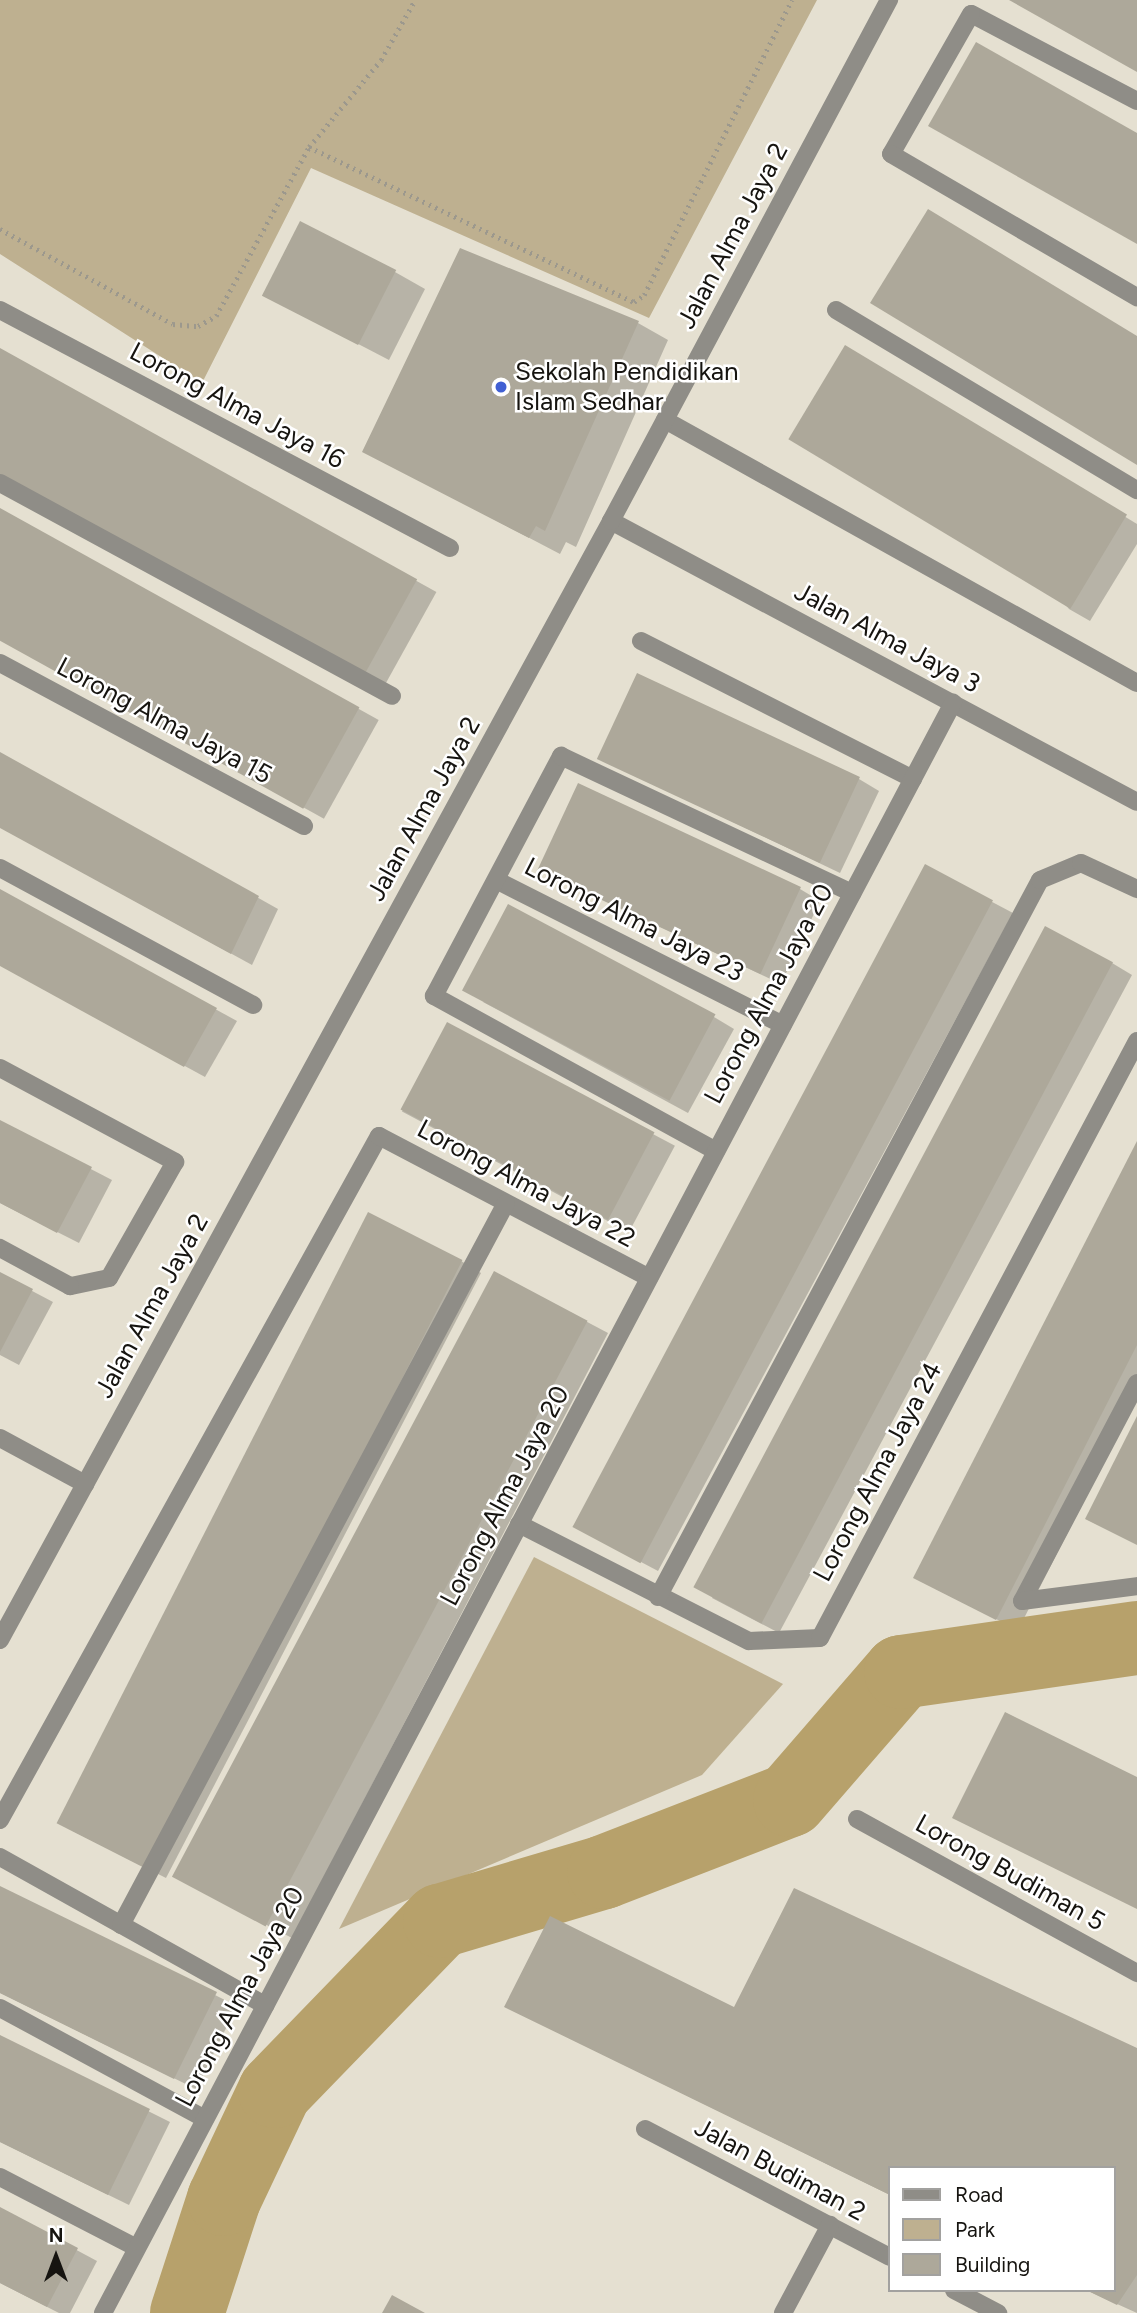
<!DOCTYPE html>
<html>
<head>
<meta charset="utf-8">
<style>
	body { margin:0 }
	#map { position:relative; width:1137px; height:2313px; overflow:hidden; background:#e5e0d1; font-family:Figtree,sans-serif }
	div>[style] { position:absolute }
	[style*='--x'] { left:calc(var(--x)*1px); top:calc(var(--y)*1px); width:calc(var(--w)*1px); rotate:calc(var(--a)*1deg) }
	.green>* { inset:0; background:#beb090 }
	.shadow>* { inset:0; background:#0003; transform-origin:0 0 }
	.river>* { height:74px; margin:-37px; padding:0 37px; transform-origin:37px; border-radius:37px; background:#b7a16b }
	.building>* { inset:0; background:#ada89a; transform-origin:0 0 }
	.path>* { height:4.5px; margin-top:-2.25px; transform-origin:0; background:repeating-linear-gradient(90deg,#9c988d 0 2px,transparent 0 7px) }
	.minor>* { height:18px; margin:-9px; padding:0 9px; transform-origin:9px; border-radius:9px; background:#8f8d87 }
	.dots>* { width:19px; height:19px; translate:-50% -50%; box-sizing:border-box; border:4px solid #fff; border-radius:50% }
	span { translate:-50% -50%; white-space:nowrap; text-align:center; line-height:1.15; -webkit-text-stroke:5px #fff; paint-order:stroke }
	.street-label { font-size:26px; color:#161410 }
	.poi-label { font-size:26px; color:#161410 }
	.left { translate:0 -50%; text-align:left }
	.legend { position:absolute; left:888px; top:2166px; width:228px; height:126px; box-sizing:border-box; background:#fff; border:2px solid #a2a19f; margin:0; padding:9px 12px; list-style:none; font-size:21px; color:#161410 }
	.legend li { display:flex; align-items:center; gap:14px; height:35px }
	.legend b { width:35px; border:2px solid #a2a19f }
	.north { position:absolute; left:21px; top:2222px; width:70px; height:70px; -webkit-text-stroke:5px #fff; paint-order:stroke; rotate:0deg; font-size:19px; font-weight:700; line-height:28px; text-align:center; color:#161410 }
	.north::after { content:''; display:block; margin:auto; width:24px; height:32px; background:#161410; clip-path:polygon(50% 0,100% 100%,50% 72%,0 100%) }
</style>
</head>
<body>
<div id="map">
	<div class="green">
		<i style="clip-path:polygon(0 0,817px 0,649px 318px,311px 168px,202px 383px,0 254px)"></i>
		<i style="clip-path:polygon(534px 1557px,783px 1684px,702px 1775px,339px 1929px)"></i>
	</div>
	<div class="shadow">
		<i style="clip-path:polygon(395px 272px,425px 289px,389px 360px,264px 295px)"></i>
		<i style="clip-path:polygon(638px 323px,668px 340px,576px 547px,566px 542px,560px 554px,364px 451px)"></i>
		<i style="left:0;top:350px;width:499px;height:113px;rotate:29deg"></i>
		<i style="clip-path:polygon(866px 359px,1137px 524px,1137px 544px,1090px 621px,1069px 609px)"></i>
		<i style="left:0;top:510px;width:433px;height:113px;rotate:29deg"></i>
		<i style="clip-path:polygon(0 754px,278px 909px,252px 965px,0 827px)"></i>
		<i style="clip-path:polygon(599px 758px,859px 779px,879px 791px,840px 873px)"></i>
		<i style="clip-path:polygon(926px 867px,1013px 913px,658px 1571px,592px 1536px)"></i>
		<i style="clip-path:polygon(539px 869px,800px 889px,820px 901px,781px 984px)"></i>
		<i style="clip-path:polygon(0 891px,237px 1021px,205px 1077px,0 965px)"></i>
		<i style="clip-path:polygon(1112px 963px,1132px 975px,779px 1633px,712px 1598px)"></i>
		<i style="clip-path:polygon(483px 1002px,714px 1017px,734px 1029px,688px 1113px)"></i>
		<i style="left:448px;top:1025px;width:257px;height:98px;rotate:28deg"></i>
		<i style="clip-path:polygon(0 1122px,112px 1180px,79px 1243px,0 1203px)"></i>
		<i style="clip-path:polygon(1137px 1145px,1137px 1397px,1018px 1630px,936px 1589px)"></i>
		<i style="clip-path:polygon(461px 1261px,481px 1273px,166px 1878px,73px 1831px)"></i>
		<i style="clip-path:polygon(495px 1273px,608px 1333px,292px 1938px,199px 1890px)"></i>
		<i style="clip-path:polygon(0 1274px,53px 1302px,19px 1365px,0 1355px)"></i>
		<i style="clip-path:polygon(0 1888px,237px 2006px,196px 2089px,0 1993px)"></i>
		<i style="clip-path:polygon(506px 2007px,735px 2009px,1137px 2050px,1137px 2313px,1086px 2290px,1114px 2290px,1114px 2168px,890px 2168px,890px 2195px)"></i>
		<i style="clip-path:polygon(0 2037px,170px 2122px,129px 2205px,0 2142px)"></i>
		<i style="clip-path:polygon(0 2209px,97px 2261px,70px 2313px,59px 2313px,0 2283px)"></i>
	</div>
	<div class="river">
		<i style="--x:187;--y:2313;--w:120;--a:-72"></i>
		<i style="--x:224;--y:2199;--w:119;--a:-64.7"></i>
		<i style="--x:275;--y:2091;--w:237;--a:-45.9"></i>
		<i style="--x:440;--y:1921;--w:171;--a:-16.6"></i>
		<i style="--x:604;--y:1872;--w:199;--a:-21.2"></i>
		<i style="--x:790;--y:1800;--w:169;--a:-49.1"></i>
		<i style="--x:901;--y:1672;--w:238;--a:-8.2"></i>
	</div>
	<div class="building">
		<i style="clip-path:polygon(1009px 0,1137px 0,1137px 72px)"></i>
		<i style="clip-path:polygon(976px 42px,1137px 133px,1137px 244px,928px 126px)"></i>
		<i style="clip-path:polygon(928px 209px,1137px 336px,1137px 465px,870px 303px)"></i>
		<i style="left:300px;top:221px;width:108px;height:84px;rotate:27deg"></i>
		<i style="clip-path:polygon(460px 248px,639px 321px,545px 531px,536px 526px,529px 538px,362px 452px)"></i>
		<i style="left:845px;top:345px;width:329px;height:110px;rotate:31deg"></i>
		<i style="left:0;top:348px;width:477px;height:116px;rotate:29deg"></i>
		<i style="left:0;top:508px;width:411px;height:116px;rotate:29deg"></i>
		<i style="left:637px;top:673px;width:246px;height:95px;rotate:25deg"></i>
		<i style="clip-path:polygon(0 752px,259px 896px,231px 954px,0 828px)"></i>
		<i style="left:578px;top:783px;width:246px;height:96px;rotate:25deg"></i>
		<i style="left:925px;top:864px;width:77px;height:751px;rotate:28deg"></i>
		<i style="clip-path:polygon(0 889px,217px 1008px,184px 1067px,0 966px)"></i>
		<i style="left:508px;top:904px;width:235px;height:98px;rotate:28deg"></i>
		<i style="left:1045px;top:926px;width:77px;height:749px;rotate:28deg"></i>
		<i style="left:447px;top:1022px;width:235px;height:99px;rotate:28deg"></i>
		<i style="clip-path:polygon(0 1120px,92px 1167px,57px 1233px,0 1203px)"></i>
		<i style="clip-path:polygon(1137px 1141px,1137px 1345px,996px 1620px,913px 1578px)"></i>
		<i style="left:368px;top:1212px;width:106px;height:686px;rotate:27deg"></i>
		<i style="left:494px;top:1271px;width:106px;height:686px;rotate:28deg"></i>
		<i style="clip-path:polygon(0 1272px,33px 1289px,0 1352px)"></i>
		<i style="clip-path:polygon(1137px 1416px,1137px 1545px,1085px 1519px)"></i>
		<i style="clip-path:polygon(1005px 1712px,1137px 1777px,1137px 1909px,952px 1818px)"></i>
		<i style="clip-path:polygon(0 1886px,217px 1992px,174px 2079px,0 1993px)"></i>
		<i style="clip-path:polygon(794px 1888px,1137px 2048px,1137px 2275px,1117px 2305px,1086px 2290px,1114px 2290px,1114px 2168px,890px 2168px,890px 2195px,504px 2007px,550px 1916px,734px 2007px)"></i>
		<i style="clip-path:polygon(0 2035px,150px 2109px,108px 2195px,0 2142px)"></i>
		<i style="clip-path:polygon(0 2207px,78px 2248px,47px 2307px,0 2283px)"></i>
		<i style="clip-path:polygon(392px 2295px,425px 2313px,382px 2313px)"></i>
	</div>
	<div class="path">
		<i style="--x:309;--y:147;--w:360;--a:25.5"></i>
		<i style="--x:634;--y:302;--w:12;--a:-35"></i>
		<i style="--x:644;--y:295;--w:330;--a:-63.4"></i>
		<i style="--x:0;--y:229;--w:197;--a:28.8"></i>
		<i style="--x:173;--y:324;--w:25;--a:5"></i>
		<i style="--x:198;--y:326;--w:21;--a:-29"></i>
		<i style="--x:216;--y:316;--w:193;--a:-61.2"></i>
		<i style="--x:309;--y:147;--w:113;--a:-50.4"></i>
		<i style="--x:381;--y:60;--w:69;--a:-60.5"></i>
	</div>
	<div class="minor">
		<i style="--x:1137;--y:101;--w:187;--a:-152.3"></i>
		<i style="--x:971;--y:14;--w:161;--a:119.7"></i>
		<i style="--x:891;--y:154;--w:285;--a:30.2"></i>
		<i style="--x:0;--y:310;--w:509;--a:27.87"></i>
		<i style="--x:836;--y:310;--w:351;--a:30.9"></i>
		<i style="--x:665;--y:420;--w:540;--a:29.13"></i>
		<i style="--x:0;--y:483;--w:446;--a:28.5"></i>
		<i style="--x:611;--y:521;--w:596;--a:28.11"></i>
		<i style="--x:641;--y:641;--w:305;--a:26.9"></i>
		<i style="--x:0;--y:663;--w:345;--a:28.2"></i>
		<i style="--x:0;--y:868;--w:288;--a:28.4"></i>
		<i style="--x:498;--y:881;--w:319;--a:26.8"></i>
		<i style="--x:0;--y:1068;--w:199;--a:28.2"></i>
		<i style="--x:175;--y:1162;--w:133;--a:119.6"></i>
		<i style="--x:109;--y:1278;--w:40;--a:168"></i>
		<i style="--x:70;--y:1286;--w:80;--a:-151.5"></i>
		<i style="--x:716;--y:1151;--w:322;--a:-151.2"></i>
		<i style="--x:434;--y:996;--w:272;--a:-62.1"></i>
		<i style="--x:561;--y:756;--w:322;--a:25.2"></i>
		<i style="--x:1137;--y:1383;--w:246;--a:117.8"></i>
		<i style="--x:1022;--y:1601;--w:116;--a:-7.4"></i>
		<i style="--x:0;--y:1438;--w:97;--a:28.4"></i>
		<i style="--x:519;--y:1524;--w:258;--a:27"></i>
		<i style="--x:749;--y:1641;--w:71;--a:-2.4"></i>
		<i style="--x:820;--y:1638;--w:676;--a:-62.03"></i>
		<i style="--x:658;--y:1597;--w:812;--a:-61.95"></i>
		<i style="--x:1040;--y:880;--w:44;--a:-22.5"></i>
		<i style="--x:1081;--y:863;--w:62;--a:24.9"></i>
		<i style="--x:0;--y:1640;--w:1275;--a:-61.36"></i>
		<i style="--x:611;--y:521;--w:591;--a:-61.92"></i>
		<i style="--x:857;--y:1819;--w:320;--a:28.8"></i>
		<i style="--x:0;--y:1820;--w:782;--a:-61.01"></i>
		<i style="--x:379;--y:1136;--w:305;--a:27.7"></i>
		<i style="--x:0;--y:1857;--w:304;--a:29.2"></i>
		<i style="--x:121;--y:1925;--w:818;--a:-61.93"></i>
		<i style="--x:0;--y:2008;--w:233;--a:28.4"></i>
		<i style="--x:645;--y:2129;--w:276;--a:27.6"></i>
		<i style="--x:0;--y:2177;--w:154;--a:27.4"></i>
		<i style="--x:954;--y:2290;--w:50;--a:27.6"></i>
		<i style="--x:103;--y:2313;--w:1821;--a:-62.17"></i>
		<i style="--x:783;--y:2313;--w:100;--a:-61.9"></i>
	</div>
	<div class="dots">
		<i style="left:501px;top:387px;background:#4160d3"></i>
	</div>
	<div class="street-label">
		<span style="left:733px;top:236px;rotate:-62deg">Jalan Alma Jaya 2</span>
		<span style="left:237px;top:406px;rotate:28deg">Lorong Alma Jaya 16</span>
		<span style="left:887px;top:638px;rotate:28deg">Jalan Alma Jaya 3</span>
		<span style="left:164px;top:721px;rotate:28deg">Lorong Alma Jaya 15</span>
		<span style="left:424px;top:809px;rotate:-61deg">Jalan Alma Jaya 2</span>
		<span style="left:634px;top:920px;rotate:27deg">Lorong Alma Jaya 23</span>
		<span style="left:769px;top:994px;rotate:-62deg">Lorong Alma Jaya 20</span>
		<span style="left:526px;top:1184px;rotate:28deg">Lorong Alma Jaya 22</span>
		<span style="left:152px;top:1306px;rotate:-61deg">Jalan Alma Jaya 2</span>
		<span style="left:878px;top:1472px;rotate:-62deg">Lorong Alma Jaya 24</span>
		<span style="left:505px;top:1496px;rotate:-62deg">Lorong Alma Jaya 20</span>
		<span style="left:1010px;top:1873px;rotate:29deg">Lorong Budiman 5</span>
		<span style="left:240px;top:1997px;rotate:-62deg">Lorong Alma Jaya 20</span>
		<span style="left:780px;top:2170px;rotate:28deg">Jalan Budiman 2</span>
	</div>
	<div class="poi-label">
		<span class="left" style="left:515px;top:387px">Sekolah Pendidikan<br>Islam Sedhar</span>
	</div>
	<ul class="legend">
	<li><b style="height:9px;background:#8f8d87"></b>Road</li>
	<li><b style="height:19px;background:#beb090"></b>Park</li>
	<li><b style="height:19px;background:#ada89a"></b>Building</li>
	</ul>
	<div class="north">N</div>
</div>
</body>
</html>
